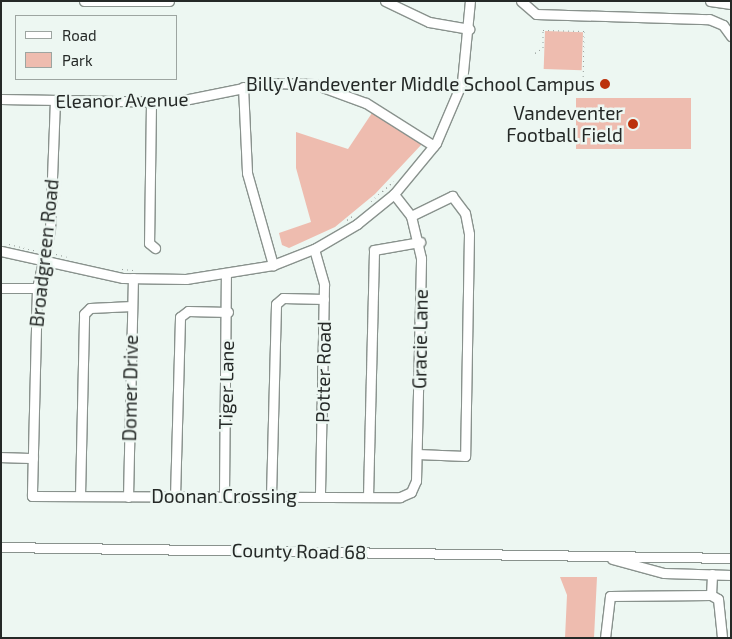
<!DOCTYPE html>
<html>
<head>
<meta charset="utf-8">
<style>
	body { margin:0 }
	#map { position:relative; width:732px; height:639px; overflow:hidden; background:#edf7f2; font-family:"Exo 2",sans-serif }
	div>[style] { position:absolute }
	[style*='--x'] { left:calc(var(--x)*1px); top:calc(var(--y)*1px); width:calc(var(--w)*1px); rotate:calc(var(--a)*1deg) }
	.green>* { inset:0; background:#eebcaf; transform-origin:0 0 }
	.path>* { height:1px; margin-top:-0.5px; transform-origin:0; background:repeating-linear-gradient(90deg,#969d9a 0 1px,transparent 0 5px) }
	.roads { filter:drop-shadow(1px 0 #89928d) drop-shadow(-1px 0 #89928d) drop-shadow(0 1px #89928d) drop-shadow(0 -1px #89928d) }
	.minor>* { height:9px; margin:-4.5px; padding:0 4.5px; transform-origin:4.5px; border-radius:4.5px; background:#fff }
	.dots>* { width:14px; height:14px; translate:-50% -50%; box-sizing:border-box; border:2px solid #edf7f2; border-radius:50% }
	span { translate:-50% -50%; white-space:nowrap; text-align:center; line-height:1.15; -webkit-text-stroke:5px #edf7f2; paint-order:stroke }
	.poi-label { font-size:19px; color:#252927 }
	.right { translate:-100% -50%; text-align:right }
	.street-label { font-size:19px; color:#252927 }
	.frame { position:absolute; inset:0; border:2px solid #252927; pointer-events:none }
	.legend { position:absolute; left:15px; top:15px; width:162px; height:65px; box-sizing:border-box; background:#edf7f2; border:1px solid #9da5a1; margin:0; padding:6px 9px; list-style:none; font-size:15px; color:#252927 }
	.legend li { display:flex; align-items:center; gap:10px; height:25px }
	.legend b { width:25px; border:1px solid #9da5a1 }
</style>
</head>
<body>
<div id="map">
	<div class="green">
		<i style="left:545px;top:31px;width:38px;height:38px;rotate:2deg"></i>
		<i style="left:576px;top:98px;width:115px;height:51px"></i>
		<i style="clip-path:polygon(372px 113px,422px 144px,375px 194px,335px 227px,289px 248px,282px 245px,279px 233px,311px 222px,296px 168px,296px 132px,348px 149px)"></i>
		<i style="clip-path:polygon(560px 577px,597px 577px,594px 638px,565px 638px,567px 595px)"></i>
	</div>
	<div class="path">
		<i style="--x:535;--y:53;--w:9;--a:-32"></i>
		<i style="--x:543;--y:48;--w:18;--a:-90"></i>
		<i style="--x:543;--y:30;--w:41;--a:1.4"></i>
		<i style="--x:584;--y:31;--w:55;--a:91"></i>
		<i style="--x:371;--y:201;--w:30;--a:-41"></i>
		<i style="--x:347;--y:220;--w:9;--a:-36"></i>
		<i style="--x:9;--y:244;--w:29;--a:14"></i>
		<i style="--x:56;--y:254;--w:11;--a:15"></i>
		<i style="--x:122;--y:269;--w:11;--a:5"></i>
	</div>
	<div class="roads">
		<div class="minor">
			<i style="--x:84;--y:1;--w:85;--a:0"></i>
			<i style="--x:385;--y:1;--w:49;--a:25.5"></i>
			<i style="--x:429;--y:22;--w:41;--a:9.9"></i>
			<i style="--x:521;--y:1;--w:20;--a:41"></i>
			<i style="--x:536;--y:14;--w:173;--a:1.7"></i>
			<i style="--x:709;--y:19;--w:15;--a:23"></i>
			<i style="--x:723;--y:25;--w:14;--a:54"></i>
			<i style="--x:710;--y:1;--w:21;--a:8"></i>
			<i style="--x:243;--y:87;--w:86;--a:87.3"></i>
			<i style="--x:247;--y:173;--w:96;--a:74.2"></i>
			<i style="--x:1;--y:99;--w:173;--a:1"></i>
			<i style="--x:174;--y:102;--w:96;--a:-11.4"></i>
			<i style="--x:268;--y:83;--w:46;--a:1.2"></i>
			<i style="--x:314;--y:84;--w:55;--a:20.1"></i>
			<i style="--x:366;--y:103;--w:80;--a:32.3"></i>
			<i style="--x:55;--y:100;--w:130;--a:92.2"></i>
			<i style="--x:50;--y:230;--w:59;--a:102.6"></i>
			<i style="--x:37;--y:288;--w:208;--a:91.4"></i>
			<i style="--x:32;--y:496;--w:368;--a:0.2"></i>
			<i style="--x:400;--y:497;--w:12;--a:-24"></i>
			<i style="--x:411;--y:492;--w:12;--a:-66"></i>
			<i style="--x:416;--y:481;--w:223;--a:-88.7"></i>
			<i style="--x:421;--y:258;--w:43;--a:-103.4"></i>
			<i style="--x:411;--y:216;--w:28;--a:-128"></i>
			<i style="--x:151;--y:103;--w:140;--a:90.8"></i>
			<i style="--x:149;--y:243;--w:8;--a:40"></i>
			<i style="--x:411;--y:216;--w:46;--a:-26"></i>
			<i style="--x:452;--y:196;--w:21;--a:53"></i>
			<i style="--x:465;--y:213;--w:21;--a:79"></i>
			<i style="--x:469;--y:234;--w:222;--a:91"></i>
			<i style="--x:465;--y:456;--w:48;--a:-177.6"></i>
			<i style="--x:314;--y:249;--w:37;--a:74"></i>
			<i style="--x:324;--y:285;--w:211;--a:91.1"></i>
			<i style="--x:1;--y:251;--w:125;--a:12.5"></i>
			<i style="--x:123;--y:278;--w:63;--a:0.9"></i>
			<i style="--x:186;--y:279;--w:88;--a:-9.1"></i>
			<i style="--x:273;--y:265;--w:46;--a:-21.6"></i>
			<i style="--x:316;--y:248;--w:48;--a:-30.3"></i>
			<i style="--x:357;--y:224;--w:48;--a:-39"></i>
			<i style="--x:394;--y:194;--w:66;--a:-50.5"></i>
			<i style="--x:436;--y:143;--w:66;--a:-66.9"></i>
			<i style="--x:462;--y:82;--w:81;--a:-84.4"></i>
			<i style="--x:1;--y:288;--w:36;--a:0"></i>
			<i style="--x:1;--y:457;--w:32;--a:2"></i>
			<i style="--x:224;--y:495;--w:219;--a:-89.5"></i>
			<i style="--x:80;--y:496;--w:182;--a:-88.7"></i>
			<i style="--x:84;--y:314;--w:8;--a:-45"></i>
			<i style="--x:90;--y:308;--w:42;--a:-2.7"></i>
			<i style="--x:271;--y:496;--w:192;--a:-88.5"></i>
			<i style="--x:276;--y:304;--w:9;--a:-41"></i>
			<i style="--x:283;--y:298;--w:41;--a:1.4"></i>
			<i style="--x:128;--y:497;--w:219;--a:-88.7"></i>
			<i style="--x:175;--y:497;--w:180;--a:-88.4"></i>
			<i style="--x:180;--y:317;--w:10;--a:-37"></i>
			<i style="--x:188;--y:311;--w:40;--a:1.4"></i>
			<i style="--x:368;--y:497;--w:247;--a:-88.6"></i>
			<i style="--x:374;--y:250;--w:47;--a:-9.9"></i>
			<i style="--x:1;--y:547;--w:730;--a:0.86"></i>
			<i style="--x:612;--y:559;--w:54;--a:15.1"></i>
			<i style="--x:664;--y:573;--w:67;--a:1.7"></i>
			<i style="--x:711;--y:595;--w:8;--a:30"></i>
			<i style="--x:718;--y:599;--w:39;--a:84"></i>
			<i style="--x:605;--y:638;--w:42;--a:-83.2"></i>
			<i style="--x:610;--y:596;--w:101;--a:-0.6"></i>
			<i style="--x:711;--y:595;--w:21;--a:-87"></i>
		</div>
	</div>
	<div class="dots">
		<i style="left:605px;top:84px;background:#bc320c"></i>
		<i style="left:633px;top:124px;background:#bc320c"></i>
	</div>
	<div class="poi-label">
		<span class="right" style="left:595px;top:84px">Billy Vandeventer Middle School Campus</span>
		<span class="right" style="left:623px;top:124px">Vandeventer<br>Football Field</span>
	</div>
	<div class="street-label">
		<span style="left:122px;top:100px;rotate:-1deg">Eleanor Avenue</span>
		<span style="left:44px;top:253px;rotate:-84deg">Broadgreen Road</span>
		<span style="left:420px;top:339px;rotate:-89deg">Gracie Lane</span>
		<span style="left:323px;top:372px;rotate:-89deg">Potter Road</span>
		<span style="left:226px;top:385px;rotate:-89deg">Tiger Lane</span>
		<span style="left:130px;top:388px;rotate:-89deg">Domer Drive</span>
		<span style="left:224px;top:496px">Doonan Crossing</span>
		<span style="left:299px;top:551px;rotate:1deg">County Road 68</span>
	</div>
	<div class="frame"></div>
	<ul class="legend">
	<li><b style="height:6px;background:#fff"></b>Road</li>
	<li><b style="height:14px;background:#eebcaf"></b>Park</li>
	</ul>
</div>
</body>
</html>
